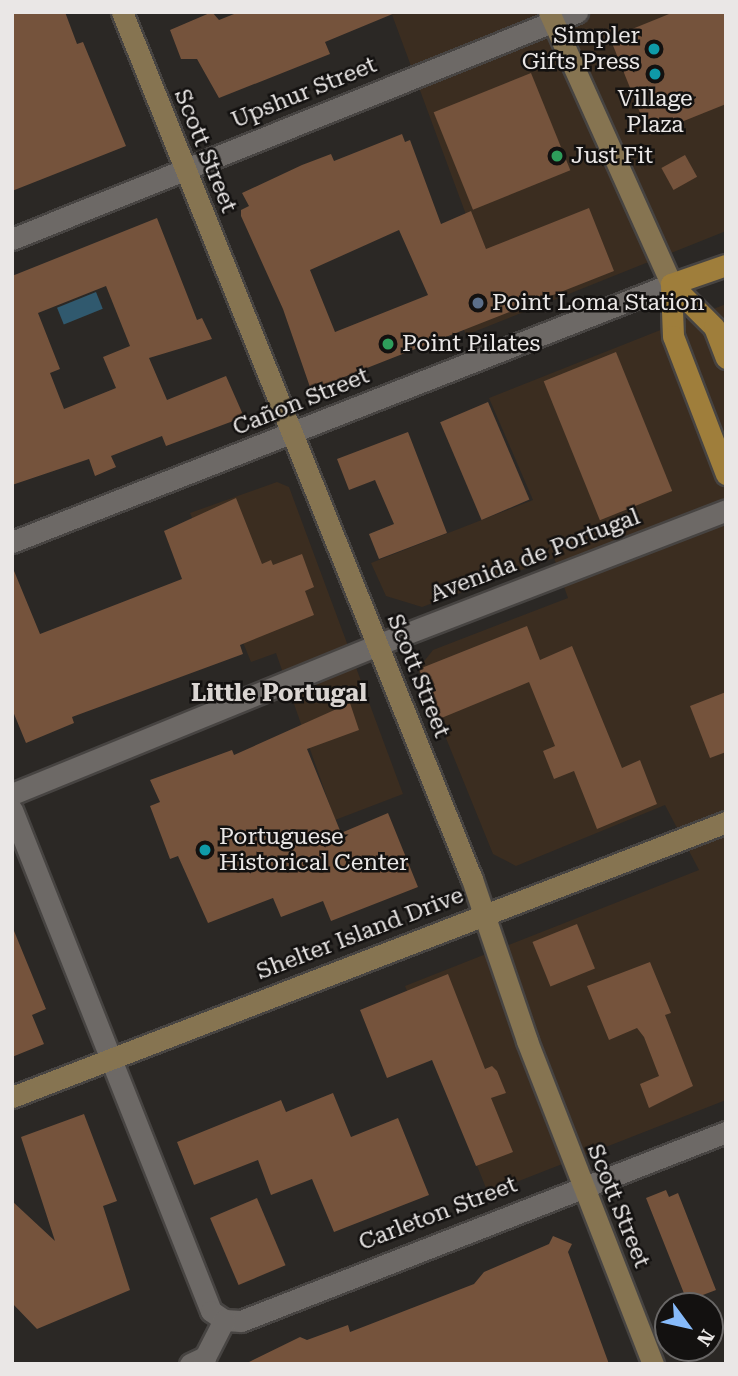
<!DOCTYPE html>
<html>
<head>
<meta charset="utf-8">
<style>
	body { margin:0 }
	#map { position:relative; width:738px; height:1376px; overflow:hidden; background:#2b2825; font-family:"Roboto Serif",serif }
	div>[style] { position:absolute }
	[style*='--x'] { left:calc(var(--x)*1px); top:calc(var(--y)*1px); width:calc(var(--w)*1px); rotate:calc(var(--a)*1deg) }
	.commercial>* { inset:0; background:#3b2d20 }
	.water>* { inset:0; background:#30596e; transform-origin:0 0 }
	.building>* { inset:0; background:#75533c; transform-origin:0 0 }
	.roads { filter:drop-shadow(2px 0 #474442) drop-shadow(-2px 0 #474442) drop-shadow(0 2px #474442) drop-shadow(0 -2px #474442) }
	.minor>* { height:21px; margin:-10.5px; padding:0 10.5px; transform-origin:10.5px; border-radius:10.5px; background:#6d6966 }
	.tertiary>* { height:21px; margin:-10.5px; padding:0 10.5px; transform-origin:10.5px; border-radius:10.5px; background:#6d6966 }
	.secondary>* { height:21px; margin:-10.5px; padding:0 10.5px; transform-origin:10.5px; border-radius:10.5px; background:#867451 }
	.primary>* { height:21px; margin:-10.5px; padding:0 10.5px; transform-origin:10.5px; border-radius:10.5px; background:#9f7e3b }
	.dots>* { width:19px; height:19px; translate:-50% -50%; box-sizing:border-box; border:4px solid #131110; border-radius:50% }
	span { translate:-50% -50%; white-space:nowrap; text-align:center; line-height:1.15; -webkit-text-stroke:5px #131110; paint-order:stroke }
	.poi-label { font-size:23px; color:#eae7e6 }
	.right { translate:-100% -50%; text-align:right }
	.left { translate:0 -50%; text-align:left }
	.street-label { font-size:23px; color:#eae7e6 }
	.neighbourhood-label { font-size:24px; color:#dad5d2; font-weight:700 }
	.frame { position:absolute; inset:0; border:14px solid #eae7e6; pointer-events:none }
	.north { position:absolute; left:654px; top:1292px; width:70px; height:70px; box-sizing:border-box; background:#131110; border:2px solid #696766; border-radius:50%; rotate:123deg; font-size:19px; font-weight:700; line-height:28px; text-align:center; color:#eae7e6 }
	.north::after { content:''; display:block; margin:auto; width:24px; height:32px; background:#87bbfb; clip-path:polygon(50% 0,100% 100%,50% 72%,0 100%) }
</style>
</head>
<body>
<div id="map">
	<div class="commercial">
		<i style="clip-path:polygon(391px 12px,726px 12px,726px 231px,466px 335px,427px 238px,468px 220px)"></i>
		<i style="clip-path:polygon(726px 304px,726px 1100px,488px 1193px,405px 986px,699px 870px,665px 805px,516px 866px,493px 854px,418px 669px,433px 650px,568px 598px,554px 558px,422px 607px,386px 596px,371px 563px,533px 500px,489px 398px)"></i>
		<i style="clip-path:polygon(277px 482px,289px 487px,403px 794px,335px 820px,276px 653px,251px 662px,190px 513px)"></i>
	</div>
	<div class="water">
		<i style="left:96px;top:292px;width:18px;height:42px;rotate:68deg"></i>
	</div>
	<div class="building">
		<i style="clip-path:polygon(12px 12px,65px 12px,77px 44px,83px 42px,126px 146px,12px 191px)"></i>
		<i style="clip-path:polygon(212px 12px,219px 20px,239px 12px,395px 13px,325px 42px,330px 54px,219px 98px,197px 59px,181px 59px,170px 30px)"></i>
		<i style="clip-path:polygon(674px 12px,726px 12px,726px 104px,649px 135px,610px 38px)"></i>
		<i style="left:531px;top:73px;width:105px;height:105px;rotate:68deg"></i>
		<i style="clip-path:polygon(evenodd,402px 134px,405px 142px,410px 140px,441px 224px,471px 211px,486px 249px,589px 208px,614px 271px,311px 390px,283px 309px,241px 216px,241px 210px,249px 206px,242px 193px,302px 165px,331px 154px,334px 161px,402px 134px,399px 230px,428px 295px,335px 332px,310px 270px,399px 230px)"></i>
		<i style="left:685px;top:155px;width:25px;height:27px;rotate:61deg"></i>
		<i style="clip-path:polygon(evenodd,157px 218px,197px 320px,202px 318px,212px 339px,149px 358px,167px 400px,226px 376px,244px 417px,166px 446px,162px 436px,111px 456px,116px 467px,95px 476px,89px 459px,12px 485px,12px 276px,157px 218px,106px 286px,130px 346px,103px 357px,116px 388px,64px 409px,50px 373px,60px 369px,38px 313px,106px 286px)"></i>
		<i style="left:616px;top:352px;width:150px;height:78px;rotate:68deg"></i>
		<i style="left:488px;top:402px;width:106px;height:52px;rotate:67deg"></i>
		<i style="clip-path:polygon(408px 432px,447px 533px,379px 559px,369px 534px,394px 524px,375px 480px,349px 490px,337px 459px)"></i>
		<i style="clip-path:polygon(236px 498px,262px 564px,271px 560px,273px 565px,302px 554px,314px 587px,305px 591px,314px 615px,240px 645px,243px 654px,72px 717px,74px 723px,26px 743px,12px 709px,12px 566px,40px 634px,182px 579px,164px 531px)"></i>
		<i style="clip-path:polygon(527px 626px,540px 660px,572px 646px,622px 768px,640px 760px,657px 804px,597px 829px,574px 771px,554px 779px,543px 751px,555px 746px,529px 682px,439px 719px,419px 669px)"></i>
		<i style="clip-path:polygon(726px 692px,726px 752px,710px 758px,690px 706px)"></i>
		<i style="clip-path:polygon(350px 703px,359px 730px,307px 749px,341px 833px,388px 813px,418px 887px,331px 921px,323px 901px,281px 917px,273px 898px,208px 923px,178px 856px,170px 859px,150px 806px,160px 802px,150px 780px,232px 750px,234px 755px)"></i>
		<i style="left:577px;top:924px;width:48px;height:48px;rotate:68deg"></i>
		<i style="clip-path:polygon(12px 926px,46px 1009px,32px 1015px,44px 1044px,12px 1057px)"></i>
		<i style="clip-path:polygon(650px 962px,671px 1013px,665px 1015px,693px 1086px,649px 1108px,640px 1084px,659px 1076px,644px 1037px,637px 1028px,609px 1040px,587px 986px)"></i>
		<i style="clip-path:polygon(448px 974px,485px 1069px,492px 1066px,497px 1071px,506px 1093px,491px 1098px,513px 1152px,476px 1166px,432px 1060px,387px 1078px,360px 1010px)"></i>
		<i style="clip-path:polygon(333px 1093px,351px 1137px,398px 1118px,429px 1195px,334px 1232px,312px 1179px,271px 1195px,258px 1160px,194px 1185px,177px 1142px,281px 1100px,286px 1112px)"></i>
		<i style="clip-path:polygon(84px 1114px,117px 1201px,103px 1206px,130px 1290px,37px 1329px,12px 1303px,12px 1201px,55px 1241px,21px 1137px)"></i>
		<i style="clip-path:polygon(666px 1190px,669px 1197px,678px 1193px,716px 1290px,687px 1301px,646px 1198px)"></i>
		<i style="left:257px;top:1198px;width:73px;height:51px;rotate:67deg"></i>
		<i style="clip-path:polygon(553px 1236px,572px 1244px,568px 1252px,609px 1364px,245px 1364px,300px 1337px,307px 1340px,348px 1325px,350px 1332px,474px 1284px,484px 1272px,549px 1244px)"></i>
	</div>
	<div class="roads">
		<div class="minor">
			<i style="--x:12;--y:239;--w:609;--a:-21.89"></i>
			<i style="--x:12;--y:794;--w:394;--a:-22.2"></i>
			<i style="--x:377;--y:645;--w:374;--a:-21.1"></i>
			<i style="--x:12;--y:810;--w:539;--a:68.34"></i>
			<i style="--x:211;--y:1311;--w:16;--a:35"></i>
			<i style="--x:224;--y:1320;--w:17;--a:3"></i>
			<i style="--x:241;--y:1321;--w:521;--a:-21.29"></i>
			<i style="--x:190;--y:1364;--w:17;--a:-25"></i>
			<i style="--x:205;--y:1357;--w:42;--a:-62.8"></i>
		</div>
		<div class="tertiary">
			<i style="--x:12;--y:542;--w:708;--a:-21.38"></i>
		</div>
		<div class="secondary">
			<i style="--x:122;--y:12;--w:935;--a:68.02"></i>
			<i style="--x:472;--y:879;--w:171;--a:71.2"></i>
			<i style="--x:527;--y:1041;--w:347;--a:68.7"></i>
			<i style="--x:549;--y:12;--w:298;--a:65.8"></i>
			<i style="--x:12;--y:1097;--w:765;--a:-21.06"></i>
		</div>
		<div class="primary">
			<i style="--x:671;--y:284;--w:52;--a:87.8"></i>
			<i style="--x:673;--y:336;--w:148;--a:69"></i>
			<i style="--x:671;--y:284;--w:61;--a:45"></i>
			<i style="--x:714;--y:327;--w:33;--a:69"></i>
			<i style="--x:671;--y:284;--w:58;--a:-19.1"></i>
		</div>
	</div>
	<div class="dots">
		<i style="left:654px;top:49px;background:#0f9aa8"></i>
		<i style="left:655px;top:74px;background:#0f9aa8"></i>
		<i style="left:557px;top:156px;background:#2e9e5b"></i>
		<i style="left:478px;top:303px;background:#5c6f8a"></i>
		<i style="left:388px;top:344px;background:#2e9e5b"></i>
		<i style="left:205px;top:850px;background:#0f9aa8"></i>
	</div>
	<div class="poi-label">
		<span class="right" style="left:640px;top:49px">Simpler<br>Gifts Press</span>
		<span style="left:655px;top:112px">Village<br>Plaza</span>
		<span class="left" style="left:571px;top:156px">Just Fit</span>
		<span class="left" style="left:492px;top:303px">Point Loma Station</span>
		<span class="left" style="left:402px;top:344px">Point Pilates</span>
		<span class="left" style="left:219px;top:850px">Portuguese<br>Historical Center</span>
	</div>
	<div class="street-label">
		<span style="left:304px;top:93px;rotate:-22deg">Upshur Street</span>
		<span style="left:205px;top:151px;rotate:68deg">Scott Street</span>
		<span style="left:301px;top:402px;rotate:-22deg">Cañon Street</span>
		<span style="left:535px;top:556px;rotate:-21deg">Avenida de Portugal</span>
		<span style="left:418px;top:676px;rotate:68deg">Scott Street</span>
		<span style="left:360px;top:934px;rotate:-21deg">Shelter Island Drive</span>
		<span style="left:618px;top:1206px;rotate:68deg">Scott Street</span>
		<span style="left:438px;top:1214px;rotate:-21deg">Carleton Street</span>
	</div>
	<div class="neighbourhood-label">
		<span style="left:279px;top:694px">Little Portugal</span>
	</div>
	<div class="frame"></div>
	<div class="north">N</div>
</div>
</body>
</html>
